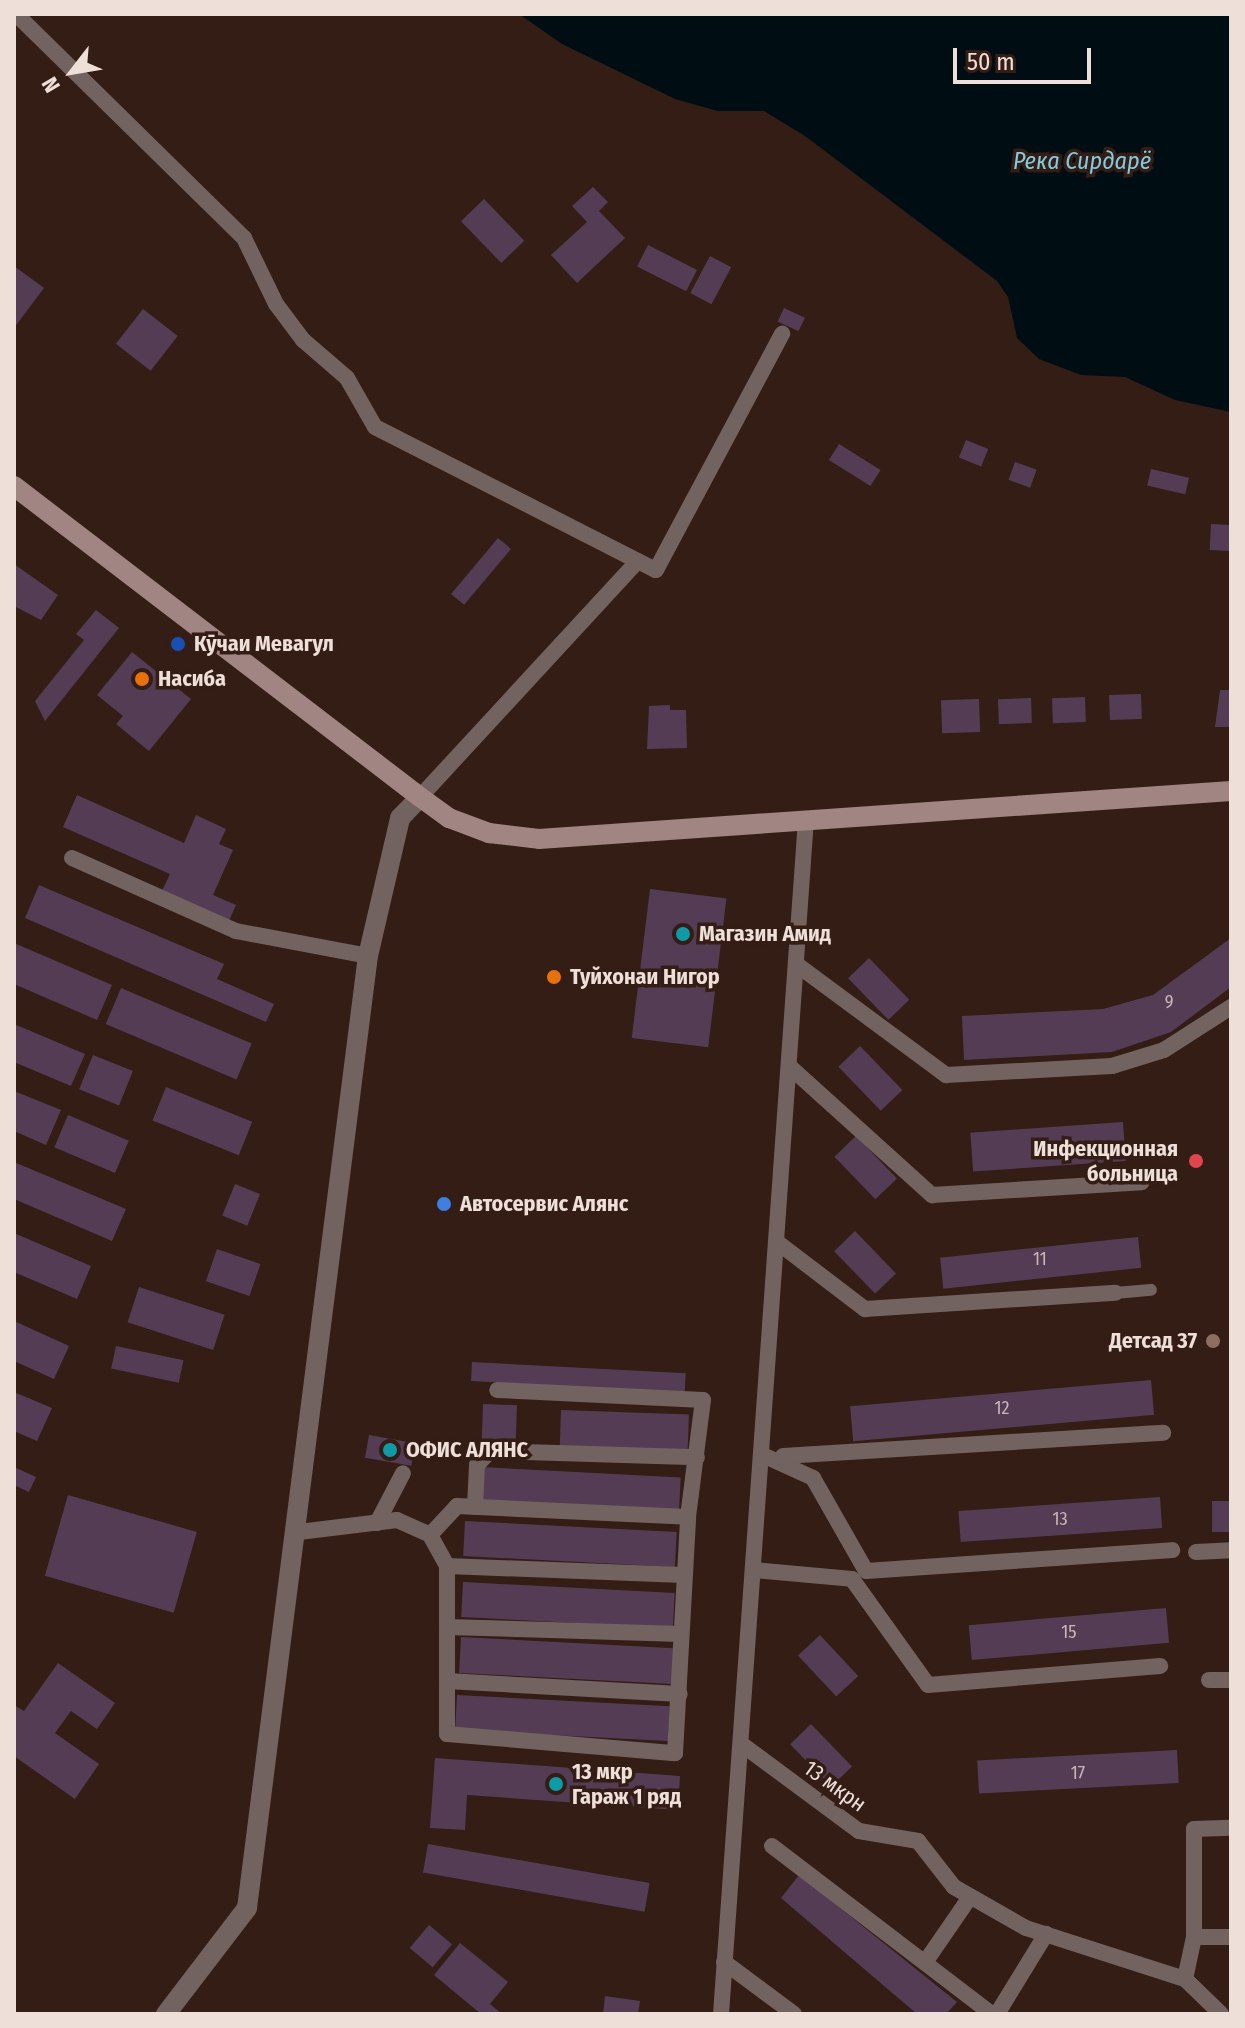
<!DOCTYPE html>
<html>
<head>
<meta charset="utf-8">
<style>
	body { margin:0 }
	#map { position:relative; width:1245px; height:2028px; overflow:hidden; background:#331d15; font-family:"Fira Sans Condensed",sans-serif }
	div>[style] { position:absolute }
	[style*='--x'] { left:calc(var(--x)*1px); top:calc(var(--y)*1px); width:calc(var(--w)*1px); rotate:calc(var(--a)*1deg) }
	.water>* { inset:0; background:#000e13 }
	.building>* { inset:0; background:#543d54; transform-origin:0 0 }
	.pedestrian>* { height:12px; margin:-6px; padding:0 6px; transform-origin:6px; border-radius:6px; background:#726260 }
	.minor>* { height:16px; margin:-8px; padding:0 8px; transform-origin:8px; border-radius:8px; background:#726260 }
	.tertiary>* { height:20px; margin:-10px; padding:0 10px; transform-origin:10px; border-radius:10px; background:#726260 }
	.secondary>* { height:20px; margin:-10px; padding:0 10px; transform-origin:10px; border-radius:10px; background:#a08582 }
	.dots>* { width:22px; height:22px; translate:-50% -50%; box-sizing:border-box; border:4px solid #331d15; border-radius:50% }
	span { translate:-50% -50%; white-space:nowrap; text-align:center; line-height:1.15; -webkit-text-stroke:7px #331d15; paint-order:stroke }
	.number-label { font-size:18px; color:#c8b6b8 }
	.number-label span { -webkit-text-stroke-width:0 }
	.poi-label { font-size:22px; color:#eedfd9; font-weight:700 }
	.left { translate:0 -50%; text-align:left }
	.right { translate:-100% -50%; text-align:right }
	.street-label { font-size:22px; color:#eedfd9 }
	.water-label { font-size:24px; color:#83cce0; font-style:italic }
	.frame { position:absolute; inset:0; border:16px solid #eedfd9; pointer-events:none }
	.north { position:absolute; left:32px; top:32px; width:80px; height:80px; -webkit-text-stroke:6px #331d15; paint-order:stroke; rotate:239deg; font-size:22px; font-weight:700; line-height:32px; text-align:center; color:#eedfd9 }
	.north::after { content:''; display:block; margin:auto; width:28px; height:36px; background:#eedfd9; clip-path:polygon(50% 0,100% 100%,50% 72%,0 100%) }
	.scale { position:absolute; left:953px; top:48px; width:138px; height:36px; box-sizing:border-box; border:4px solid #eedfd9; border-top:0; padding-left:10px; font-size:24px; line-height:28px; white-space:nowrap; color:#eedfd9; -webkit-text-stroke:6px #331d15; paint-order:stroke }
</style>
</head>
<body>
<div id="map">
	<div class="water">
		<i style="clip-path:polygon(519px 14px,1231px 14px,1231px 412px,1175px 400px,1125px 377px,1081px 375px,1039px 359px,1017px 338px,1008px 297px,997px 281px,805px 136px,764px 111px,718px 111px,675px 99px,562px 44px)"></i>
	</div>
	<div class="building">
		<i style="clip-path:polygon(593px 187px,608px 202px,599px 211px,625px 238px,577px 283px,551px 255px,587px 222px,572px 206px)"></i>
		<i style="left:484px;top:199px;width:58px;height:32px;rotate:46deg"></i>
		<i style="left:648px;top:245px;width:55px;height:24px;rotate:27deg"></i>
		<i style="left:710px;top:256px;width:24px;height:42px;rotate:28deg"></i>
		<i style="clip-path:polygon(14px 266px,44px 288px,14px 328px)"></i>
		<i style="left:784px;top:308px;width:23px;height:15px;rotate:25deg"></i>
		<i style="left:143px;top:309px;width:44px;height:44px;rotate:38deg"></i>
		<i style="left:966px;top:440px;width:24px;height:19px;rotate:22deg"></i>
		<i style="left:839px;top:444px;width:49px;height:19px;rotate:32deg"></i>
		<i style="left:1015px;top:462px;width:23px;height:19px;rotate:20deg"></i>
		<i style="left:1151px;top:469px;width:39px;height:17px;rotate:13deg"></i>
		<i style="left:1211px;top:524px;width:20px;height:26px;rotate:3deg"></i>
		<i style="left:498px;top:538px;width:17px;height:73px;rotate:40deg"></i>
		<i style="clip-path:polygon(14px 564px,58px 595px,41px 620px,14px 606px)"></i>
		<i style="clip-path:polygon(96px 610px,119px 628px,45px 721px,35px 701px,84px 640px,76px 634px)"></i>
		<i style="clip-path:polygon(132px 652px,191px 699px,149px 751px,116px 724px,123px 716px,97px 695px)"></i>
		<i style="clip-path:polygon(1220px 690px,1231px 690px,1231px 727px,1215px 727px)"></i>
		<i style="left:1141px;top:694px;width:25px;height:32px;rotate:88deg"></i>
		<i style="left:1085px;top:697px;width:25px;height:33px;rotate:88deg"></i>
		<i style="left:1031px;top:698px;width:25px;height:33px;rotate:88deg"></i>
		<i style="left:979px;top:699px;width:33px;height:38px;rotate:88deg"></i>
		<i style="clip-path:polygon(670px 705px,670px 710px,686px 710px,687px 748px,647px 749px,649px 706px)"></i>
		<i style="clip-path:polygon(77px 795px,184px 843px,196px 815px,226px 829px,219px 844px,233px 850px,213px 895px,236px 905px,228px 923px,161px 893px,170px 874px,63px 827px)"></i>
		<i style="clip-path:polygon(39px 885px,224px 964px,217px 979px,274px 1004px,266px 1022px,25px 918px)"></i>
		<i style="left:650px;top:889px;width:77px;height:150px;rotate:7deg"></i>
		<i style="clip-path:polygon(1231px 938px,1231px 987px,1171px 1032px,1112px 1052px,964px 1060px,962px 1016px,1103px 1009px,1153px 995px)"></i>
		<i style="clip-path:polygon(14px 943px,112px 985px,97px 1020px,14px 984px)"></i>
		<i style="left:869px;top:958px;width:58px;height:29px;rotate:46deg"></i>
		<i style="left:121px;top:988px;width:142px;height:39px;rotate:23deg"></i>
		<i style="clip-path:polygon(14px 1024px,85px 1054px,71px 1086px,14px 1062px)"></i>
		<i style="left:860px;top:1046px;width:61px;height:30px;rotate:46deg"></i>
		<i style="left:93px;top:1055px;width:43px;height:37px;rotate:22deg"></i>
		<i style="left:166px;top:1087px;width:93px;height:36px;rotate:22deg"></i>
		<i style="clip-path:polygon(14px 1091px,61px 1110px,46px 1145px,14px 1131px)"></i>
		<i style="left:68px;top:1115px;width:66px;height:35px;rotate:23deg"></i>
		<i style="left:1123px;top:1122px;width:39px;height:153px;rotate:86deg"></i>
		<i style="left:856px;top:1136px;width:59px;height:30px;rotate:46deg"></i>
		<i style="clip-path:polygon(14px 1162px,126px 1209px,112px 1241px,14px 1199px)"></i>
		<i style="left:235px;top:1184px;width:27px;height:34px;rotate:22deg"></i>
		<i style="left:855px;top:1231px;width:59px;height:29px;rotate:46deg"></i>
		<i style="clip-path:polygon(14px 1233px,91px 1266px,77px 1299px,14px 1272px)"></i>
		<i style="left:1138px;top:1237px;width:31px;height:199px;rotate:84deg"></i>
		<i style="left:217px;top:1249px;width:46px;height:34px;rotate:19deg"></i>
		<i style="left:139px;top:1287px;width:90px;height:37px;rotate:18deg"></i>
		<i style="clip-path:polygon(14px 1321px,69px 1346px,54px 1379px,14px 1361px)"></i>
		<i style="left:116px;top:1346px;width:69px;height:23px;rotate:12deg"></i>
		<i style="left:472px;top:1362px;width:214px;height:19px;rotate:3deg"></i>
		<i style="left:1151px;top:1380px;width:35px;height:302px;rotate:85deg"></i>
		<i style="clip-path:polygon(14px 1392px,52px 1408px,37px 1441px,14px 1431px)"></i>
		<i style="left:483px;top:1404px;width:34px;height:40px;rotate:2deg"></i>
		<i style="left:561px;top:1410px;width:128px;height:37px;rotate:2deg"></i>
		<i style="left:369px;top:1435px;width:47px;height:23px;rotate:10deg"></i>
		<i style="clip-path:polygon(14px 1467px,36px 1477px,29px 1492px,14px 1485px)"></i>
		<i style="left:481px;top:1467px;width:200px;height:36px;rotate:3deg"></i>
		<i style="left:68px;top:1495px;width:134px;height:84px;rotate:16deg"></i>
		<i style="left:1160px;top:1497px;width:31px;height:202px;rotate:86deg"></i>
		<i style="left:1231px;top:1501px;width:31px;height:19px;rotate:90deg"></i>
		<i style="left:465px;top:1521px;width:212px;height:35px;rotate:3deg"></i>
		<i style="left:463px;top:1582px;width:212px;height:35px;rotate:3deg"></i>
		<i style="left:1166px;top:1608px;width:35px;height:198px;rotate:85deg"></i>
		<i style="left:820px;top:1635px;width:56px;height:30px;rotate:47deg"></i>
		<i style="left:461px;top:1637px;width:213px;height:36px;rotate:3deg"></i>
		<i style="clip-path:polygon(58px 1663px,115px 1703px,97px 1729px,71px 1711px,55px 1733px,99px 1764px,75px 1799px,14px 1756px,14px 1705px,24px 1711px)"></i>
		<i style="left:457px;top:1695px;width:213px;height:35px;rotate:3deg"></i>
		<i style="left:811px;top:1724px;width:59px;height:29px;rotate:46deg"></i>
		<i style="left:1177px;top:1750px;width:33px;height:200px;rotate:87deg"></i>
		<i style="clip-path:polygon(435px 1758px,680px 1776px,678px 1810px,467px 1795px,465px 1830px,430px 1828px)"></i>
		<i style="left:428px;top:1844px;width:225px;height:29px;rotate:10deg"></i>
		<i style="clip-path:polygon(799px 1875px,957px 2002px,946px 2014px,917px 2014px,781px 1898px)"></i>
		<i style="left:429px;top:1925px;width:30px;height:30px;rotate:40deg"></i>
		<i style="clip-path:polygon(460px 1943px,508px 1982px,490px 2004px,502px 2014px,481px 2014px,434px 1975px)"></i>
		<i style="clip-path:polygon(605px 1996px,640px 2001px,638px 2014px,603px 2014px)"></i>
	</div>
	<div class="pedestrian">
		<i style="--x:1115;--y:1293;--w:36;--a:-5"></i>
	</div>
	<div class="minor">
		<i style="--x:16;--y:14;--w:320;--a:44.5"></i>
		<i style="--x:244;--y:238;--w:73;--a:64.1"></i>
		<i style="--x:276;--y:304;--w:45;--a:53.1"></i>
		<i style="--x:303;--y:340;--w:58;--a:40.8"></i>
		<i style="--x:347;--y:378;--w:56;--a:60.3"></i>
		<i style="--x:375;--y:427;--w:315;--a:27"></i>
		<i style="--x:656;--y:570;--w:268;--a:-61.9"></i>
		<i style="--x:420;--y:797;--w:321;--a:-47.3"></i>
		<i style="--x:72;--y:858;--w:180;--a:24"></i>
		<i style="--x:236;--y:931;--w:134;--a:10.7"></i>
		<i style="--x:796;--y:964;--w:187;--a:36.5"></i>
		<i style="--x:946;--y:1075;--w:166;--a:-3.1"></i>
		<i style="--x:1112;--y:1066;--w:54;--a:-17.1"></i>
		<i style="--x:1164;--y:1050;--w:80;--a:-32.7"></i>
		<i style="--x:789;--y:1066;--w:193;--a:42.1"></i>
		<i style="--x:932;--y:1195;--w:210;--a:-3.5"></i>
		<i style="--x:777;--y:1242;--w:111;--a:37.3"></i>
		<i style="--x:865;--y:1309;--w:251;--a:-3.7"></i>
		<i style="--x:765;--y:1456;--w:53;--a:24.6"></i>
		<i style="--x:813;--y:1478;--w:107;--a:60.3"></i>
		<i style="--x:866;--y:1571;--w:307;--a:-3.9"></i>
		<i style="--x:783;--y:1456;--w:381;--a:-3.5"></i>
		<i style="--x:475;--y:1507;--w:42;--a:-87.3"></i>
		<i style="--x:477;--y:1465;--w:19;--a:-47"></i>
		<i style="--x:490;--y:1451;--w:207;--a:1.7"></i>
		<i style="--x:377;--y:1523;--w:56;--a:-62.5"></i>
		<i style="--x:299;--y:1532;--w:99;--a:-7"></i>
		<i style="--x:397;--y:1520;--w:36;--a:24"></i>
		<i style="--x:430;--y:1535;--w:35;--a:61"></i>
		<i style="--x:447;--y:1566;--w:237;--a:2.2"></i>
		<i style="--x:430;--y:1535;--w:40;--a:-47"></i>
		<i style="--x:457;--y:1506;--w:231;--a:2.7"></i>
		<i style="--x:1196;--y:1552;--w:35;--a:-3"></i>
		<i style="--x:447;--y:1566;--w:168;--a:90"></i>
		<i style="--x:447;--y:1734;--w:229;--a:4.8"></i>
		<i style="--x:675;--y:1753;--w:236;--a:-86.8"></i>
		<i style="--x:688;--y:1517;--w:118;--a:-82.7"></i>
		<i style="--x:703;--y:1400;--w:206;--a:-177.2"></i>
		<i style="--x:754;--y:1570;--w:98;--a:5.2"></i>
		<i style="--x:852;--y:1579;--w:130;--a:54.4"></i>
		<i style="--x:928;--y:1685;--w:233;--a:-4.7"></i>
		<i style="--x:447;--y:1627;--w:234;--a:1.7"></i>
		<i style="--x:1209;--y:1680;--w:22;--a:0"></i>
		<i style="--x:447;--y:1681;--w:233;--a:3.2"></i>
		<i style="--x:744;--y:1746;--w:143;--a:36.5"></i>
		<i style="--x:859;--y:1831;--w:60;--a:9.6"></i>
		<i style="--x:918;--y:1841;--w:58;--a:52"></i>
		<i style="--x:954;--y:1887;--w:83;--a:29.7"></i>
		<i style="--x:1026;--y:1928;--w:167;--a:17.8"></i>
		<i style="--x:1185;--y:1979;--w:50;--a:44.2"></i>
		<i style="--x:772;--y:1846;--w:277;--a:37.4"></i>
		<i style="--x:1194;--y:1937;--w:37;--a:0"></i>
		<i style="--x:926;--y:1961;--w:78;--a:-55.5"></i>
		<i style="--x:724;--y:1962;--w:87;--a:36.6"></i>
		<i style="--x:1185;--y:1979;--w:43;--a:-77.9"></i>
		<i style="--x:1194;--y:1937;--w:108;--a:-90"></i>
		<i style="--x:1194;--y:1829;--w:37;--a:-2"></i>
		<i style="--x:721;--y:2014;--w:1197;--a:-85.93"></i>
		<i style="--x:997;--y:2014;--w:94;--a:-58.5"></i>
	</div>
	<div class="tertiary">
		<i style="--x:166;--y:2014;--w:133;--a:-52.6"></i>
		<i style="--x:247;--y:1908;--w:960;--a:-82.76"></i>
		<i style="--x:368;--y:956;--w:142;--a:-76.9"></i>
		<i style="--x:400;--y:818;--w:29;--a:-46"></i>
	</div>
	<div class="secondary">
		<i style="--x:14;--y:486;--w:511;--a:37.45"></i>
		<i style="--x:420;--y:797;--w:36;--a:36"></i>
		<i style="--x:449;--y:818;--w:43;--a:20.6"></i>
		<i style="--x:489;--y:833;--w:50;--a:6.8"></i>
		<i style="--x:539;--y:839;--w:694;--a:-3.97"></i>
	</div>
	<div class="dots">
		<i style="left:178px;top:644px;background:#1a4fb4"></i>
		<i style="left:142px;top:679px;background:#e8710a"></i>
		<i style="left:683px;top:934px;background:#0f9aa8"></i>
		<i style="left:554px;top:977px;background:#e8710a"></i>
		<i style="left:1196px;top:1161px;background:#e0444e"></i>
		<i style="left:444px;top:1204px;background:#3f7fe0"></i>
		<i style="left:1213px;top:1341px;background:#8d6e63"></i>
		<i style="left:390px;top:1450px;background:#0f9aa8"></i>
		<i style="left:556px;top:1784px;background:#0f9aa8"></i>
	</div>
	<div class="number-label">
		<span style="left:1169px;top:1002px">9</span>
		<span style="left:1040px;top:1259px">11</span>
		<span style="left:1002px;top:1408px">12</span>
		<span style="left:1060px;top:1519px">13</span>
		<span style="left:1069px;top:1632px">15</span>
		<span style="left:1078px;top:1773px">17</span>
	</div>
	<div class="poi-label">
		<span class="left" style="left:194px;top:644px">Кӯчаи Мевагул</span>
		<span class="left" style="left:158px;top:679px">Насиба</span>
		<span class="left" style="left:699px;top:934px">Магазин Амид</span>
		<span class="left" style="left:570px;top:977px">Туйхонаи Нигор</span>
		<span class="right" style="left:1178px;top:1161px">Инфекционная<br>больница</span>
		<span class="left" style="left:460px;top:1204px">Автосервис Алянс</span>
		<span class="right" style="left:1197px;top:1341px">Детсад 37</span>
		<span class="left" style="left:406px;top:1450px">ОФИС АЛЯНС</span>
		<span class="left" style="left:572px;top:1784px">13 мкр<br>Гараж 1 ряд</span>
	</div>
	<div class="street-label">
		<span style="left:835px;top:1786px;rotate:36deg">13 мкрн</span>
	</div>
	<div class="water-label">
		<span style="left:1082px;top:162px">Река Сирдарё</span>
	</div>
	<div class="frame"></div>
	<div class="north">N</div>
	<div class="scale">50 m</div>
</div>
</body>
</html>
